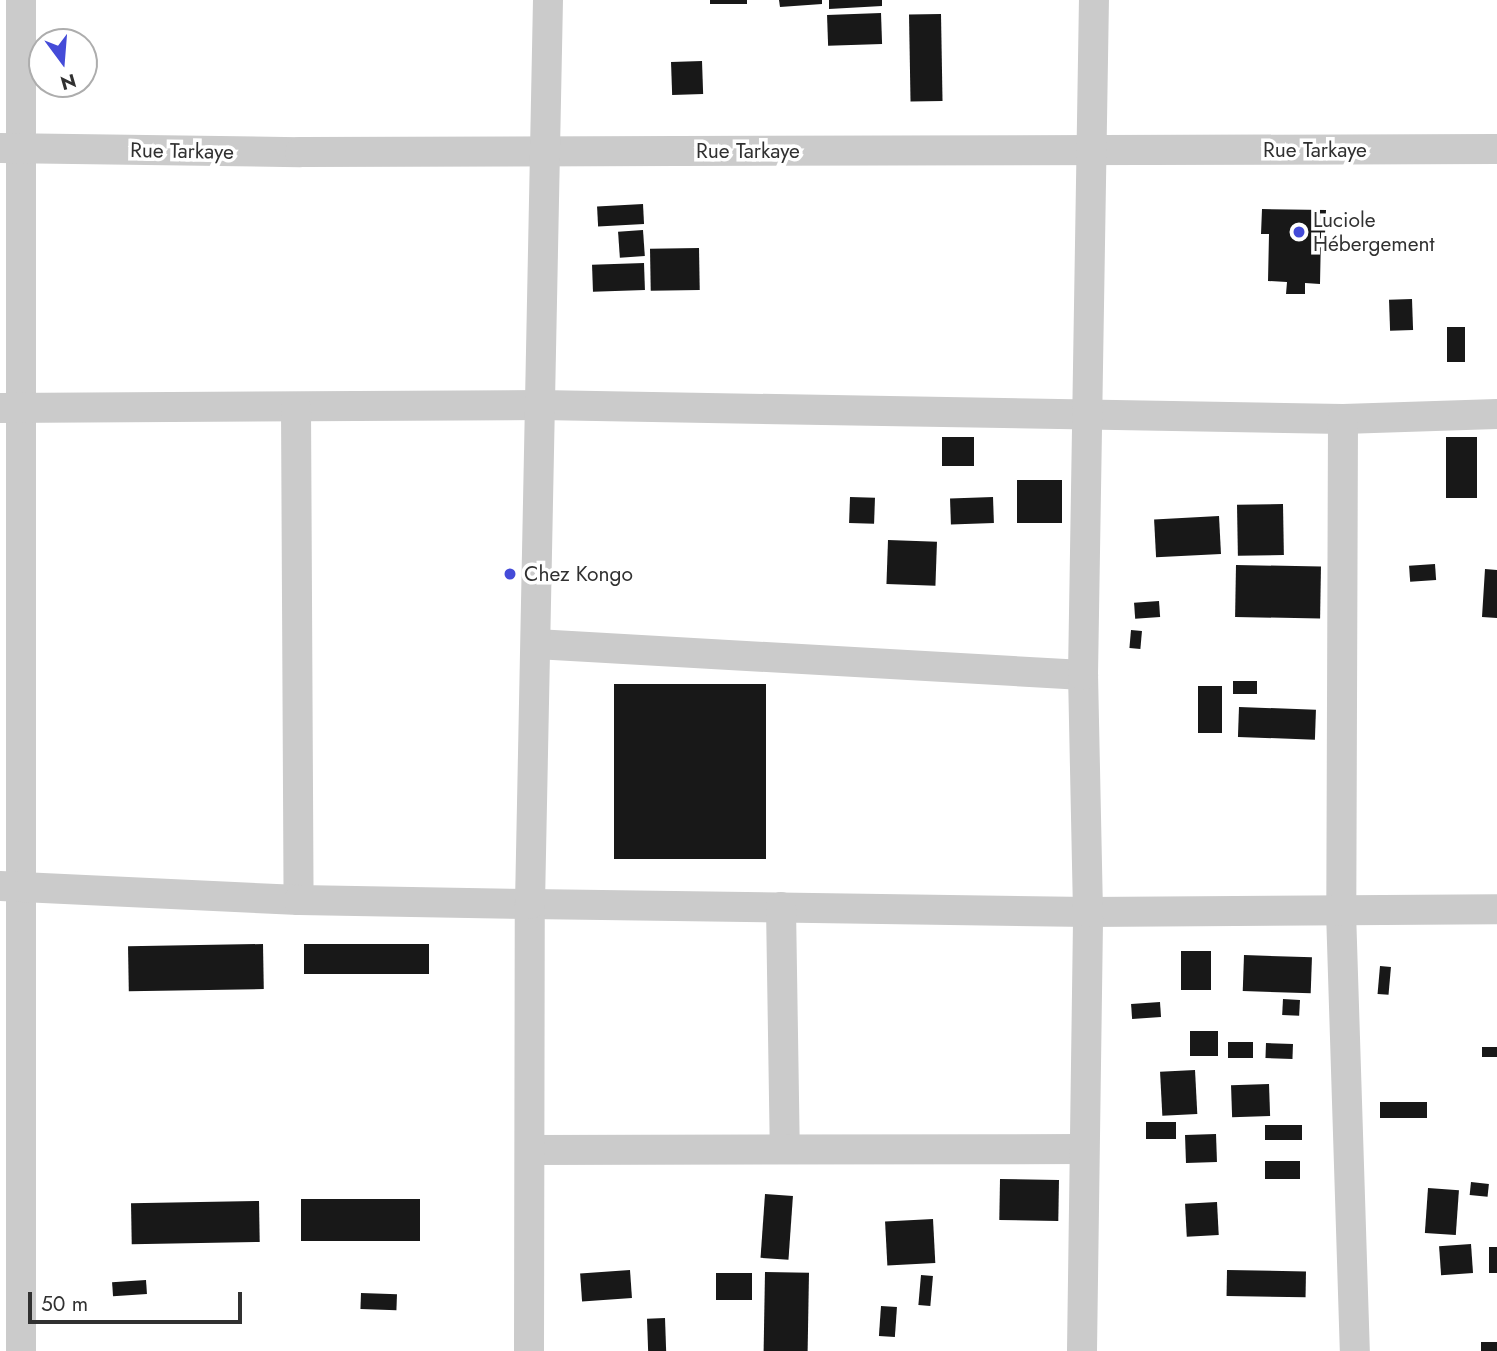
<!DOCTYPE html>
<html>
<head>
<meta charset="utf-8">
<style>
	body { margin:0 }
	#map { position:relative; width:1497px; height:1351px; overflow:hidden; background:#fff; font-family:Jost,sans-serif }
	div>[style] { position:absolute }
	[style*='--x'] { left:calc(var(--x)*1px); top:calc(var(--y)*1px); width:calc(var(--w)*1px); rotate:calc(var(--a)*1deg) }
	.building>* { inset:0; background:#181818; transform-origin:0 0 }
	.minor>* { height:30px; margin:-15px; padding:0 15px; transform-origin:15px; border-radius:15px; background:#cbcbcb }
	.dots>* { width:19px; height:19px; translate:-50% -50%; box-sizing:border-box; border:4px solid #fff; border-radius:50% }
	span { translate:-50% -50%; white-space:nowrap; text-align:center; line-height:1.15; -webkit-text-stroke:7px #fff; paint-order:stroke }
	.street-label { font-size:21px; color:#313131 }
	.poi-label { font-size:21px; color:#313131 }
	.left { translate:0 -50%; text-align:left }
	.north { position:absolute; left:28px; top:28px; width:70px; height:70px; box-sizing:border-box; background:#fff; border:2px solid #adadad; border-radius:50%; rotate:164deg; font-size:19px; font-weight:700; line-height:28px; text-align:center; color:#313131 }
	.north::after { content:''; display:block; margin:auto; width:24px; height:32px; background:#444bd8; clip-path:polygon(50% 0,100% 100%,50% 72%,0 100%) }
	.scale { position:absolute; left:28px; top:1292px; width:214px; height:32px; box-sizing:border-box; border:4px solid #313131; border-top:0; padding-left:9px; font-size:21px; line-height:24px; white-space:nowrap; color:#313131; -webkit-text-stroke:5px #fff; paint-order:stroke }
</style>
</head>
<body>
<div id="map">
	<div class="building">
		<i style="left:710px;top:0;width:37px;height:4px"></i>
		<i style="clip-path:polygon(779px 0,822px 0,822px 4px,780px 7px)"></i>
		<i style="clip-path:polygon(829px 0,882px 0,882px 6px,829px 9px)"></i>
		<i style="left:881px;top:13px;width:31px;height:54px;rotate:88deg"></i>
		<i style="left:941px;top:14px;width:87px;height:32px;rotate:89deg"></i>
		<i style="left:702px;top:61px;width:33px;height:31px;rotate:88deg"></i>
		<i style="left:643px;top:204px;width:20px;height:46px;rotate:87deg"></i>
		<i style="clip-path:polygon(1262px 209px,1326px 210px,1325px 235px,1321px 235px,1320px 284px,1305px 283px,1305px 294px,1286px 294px,1287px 282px,1268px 281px,1269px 234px,1261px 234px)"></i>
		<i style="left:643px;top:230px;width:26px;height:25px;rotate:86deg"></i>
		<i style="left:699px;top:248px;width:42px;height:49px;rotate:89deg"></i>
		<i style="left:644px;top:263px;width:27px;height:52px;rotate:88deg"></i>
		<i style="left:1412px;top:299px;width:31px;height:23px;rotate:88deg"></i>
		<i style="left:1447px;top:327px;width:18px;height:35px"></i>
		<i style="left:942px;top:437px;width:32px;height:29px"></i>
		<i style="left:1446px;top:437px;width:31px;height:61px"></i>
		<i style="left:1062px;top:480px;width:43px;height:45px;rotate:90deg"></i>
		<i style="left:850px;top:497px;width:25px;height:26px;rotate:2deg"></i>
		<i style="left:993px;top:497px;width:26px;height:43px;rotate:88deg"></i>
		<i style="left:1283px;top:504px;width:51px;height:46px;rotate:89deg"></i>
		<i style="left:1219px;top:516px;width:38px;height:65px;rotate:87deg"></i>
		<i style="left:888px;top:540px;width:49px;height:44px;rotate:2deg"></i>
		<i style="left:1435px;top:564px;width:16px;height:26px;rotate:86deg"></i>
		<i style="left:1236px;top:565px;width:85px;height:52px;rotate:1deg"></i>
		<i style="clip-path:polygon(1485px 569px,1497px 570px,1497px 618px,1482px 617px)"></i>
		<i style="left:1159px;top:601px;width:16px;height:25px;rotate:86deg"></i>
		<i style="left:1131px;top:630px;width:11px;height:18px;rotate:5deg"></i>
		<i style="left:1233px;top:681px;width:24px;height:13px"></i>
		<i style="left:614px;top:684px;width:152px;height:175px"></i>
		<i style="left:1198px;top:686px;width:24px;height:47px"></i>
		<i style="left:1239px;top:707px;width:77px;height:30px;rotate:2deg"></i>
		<i style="left:263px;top:944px;width:45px;height:135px;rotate:89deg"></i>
		<i style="left:429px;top:944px;width:30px;height:125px;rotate:90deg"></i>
		<i style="left:1181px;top:951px;width:30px;height:39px"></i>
		<i style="left:1244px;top:955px;width:68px;height:36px;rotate:2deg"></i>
		<i style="left:1380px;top:966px;width:11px;height:28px;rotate:5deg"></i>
		<i style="left:1283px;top:999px;width:17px;height:16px;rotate:3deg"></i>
		<i style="left:1160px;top:1002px;width:15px;height:29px;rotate:86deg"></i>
		<i style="left:1190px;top:1031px;width:28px;height:25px"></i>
		<i style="left:1253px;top:1042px;width:16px;height:25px;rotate:90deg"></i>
		<i style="left:1266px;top:1043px;width:27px;height:15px;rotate:2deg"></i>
		<i style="left:1497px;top:1047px;width:10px;height:15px;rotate:90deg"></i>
		<i style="left:1195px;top:1070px;width:44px;height:35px;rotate:87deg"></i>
		<i style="left:1269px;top:1084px;width:32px;height:38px;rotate:88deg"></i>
		<i style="left:1380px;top:1102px;width:47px;height:16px"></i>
		<i style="left:1176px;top:1122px;width:17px;height:30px;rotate:90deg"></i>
		<i style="left:1265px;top:1125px;width:37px;height:15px"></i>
		<i style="left:1216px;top:1134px;width:28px;height:31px;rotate:88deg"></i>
		<i style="left:1265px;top:1161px;width:35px;height:18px"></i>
		<i style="left:1000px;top:1179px;width:59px;height:41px;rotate:1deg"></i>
		<i style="left:1471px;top:1182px;width:18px;height:13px;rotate:6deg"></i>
		<i style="left:1428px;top:1188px;width:31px;height:45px;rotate:4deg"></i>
		<i style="left:765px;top:1194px;width:28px;height:64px;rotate:4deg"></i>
		<i style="left:301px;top:1199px;width:119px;height:42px"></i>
		<i style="left:259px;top:1201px;width:41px;height:128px;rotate:89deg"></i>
		<i style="left:1217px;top:1202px;width:33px;height:32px;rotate:87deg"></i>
		<i style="left:933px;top:1219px;width:44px;height:48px;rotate:87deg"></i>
		<i style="left:1471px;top:1244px;width:29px;height:32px;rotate:86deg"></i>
		<i style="left:1489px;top:1247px;width:8px;height:26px"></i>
		<i style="left:630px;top:1270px;width:28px;height:50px;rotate:86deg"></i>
		<i style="left:1227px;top:1270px;width:79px;height:26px;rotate:1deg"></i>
		<i style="left:765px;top:1272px;width:44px;height:79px;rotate:1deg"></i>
		<i style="left:716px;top:1273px;width:36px;height:27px"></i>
		<i style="left:921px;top:1275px;width:12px;height:30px;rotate:5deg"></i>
		<i style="left:146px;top:1280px;width:14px;height:34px;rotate:86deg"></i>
		<i style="left:361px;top:1293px;width:36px;height:16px;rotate:2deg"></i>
		<i style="left:881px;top:1306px;width:16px;height:30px;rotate:4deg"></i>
		<i style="left:665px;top:1318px;width:33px;height:18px;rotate:88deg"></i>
		<i style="left:1497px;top:1342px;width:9px;height:16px;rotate:90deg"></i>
	</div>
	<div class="minor">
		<i style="--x:21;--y:0;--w:1351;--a:90"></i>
		<i style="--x:0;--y:148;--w:300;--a:0.8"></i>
		<i style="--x:300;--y:152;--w:1197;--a:-0.14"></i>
		<i style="--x:0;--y:408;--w:540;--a:-0.32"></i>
		<i style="--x:540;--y:405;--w:803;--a:1"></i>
		<i style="--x:1343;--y:419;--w:154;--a:-1.9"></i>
		<i style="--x:296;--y:408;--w:492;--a:89.7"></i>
		<i style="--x:1343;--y:419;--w:492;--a:90.2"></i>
		<i style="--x:1341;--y:911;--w:440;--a:88.2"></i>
		<i style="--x:536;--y:644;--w:548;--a:3.24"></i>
		<i style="--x:0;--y:886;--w:299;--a:2.7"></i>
		<i style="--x:299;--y:900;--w:231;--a:1"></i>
		<i style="--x:530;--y:904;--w:558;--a:0.82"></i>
		<i style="--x:1088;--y:912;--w:409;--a:-0.4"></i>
		<i style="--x:781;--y:907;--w:242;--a:89.1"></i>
		<i style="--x:530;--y:1150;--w:554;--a:-0.1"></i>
		<i style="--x:529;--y:1351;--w:447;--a:-89.9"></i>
		<i style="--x:530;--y:904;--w:904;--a:-88.86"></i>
		<i style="--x:1082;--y:1351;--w:439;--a:-89.2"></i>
		<i style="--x:1088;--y:912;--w:237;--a:-91.2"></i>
		<i style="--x:1083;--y:675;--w:675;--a:-89.07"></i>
	</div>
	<div class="dots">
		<i style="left:1299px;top:232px;background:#444bd8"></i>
		<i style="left:510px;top:574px;background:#444bd8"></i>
	</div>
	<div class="street-label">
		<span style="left:1315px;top:150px">Rue Tarkaye</span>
		<span style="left:182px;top:151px;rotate:1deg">Rue Tarkaye</span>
		<span style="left:748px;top:151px">Rue Tarkaye</span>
	</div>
	<div class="poi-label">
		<span class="left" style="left:1313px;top:232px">Luciole<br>Hébergement</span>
		<span class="left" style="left:524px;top:574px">Chez Kongo</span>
	</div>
	<div class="north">N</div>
	<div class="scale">50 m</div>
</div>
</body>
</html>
